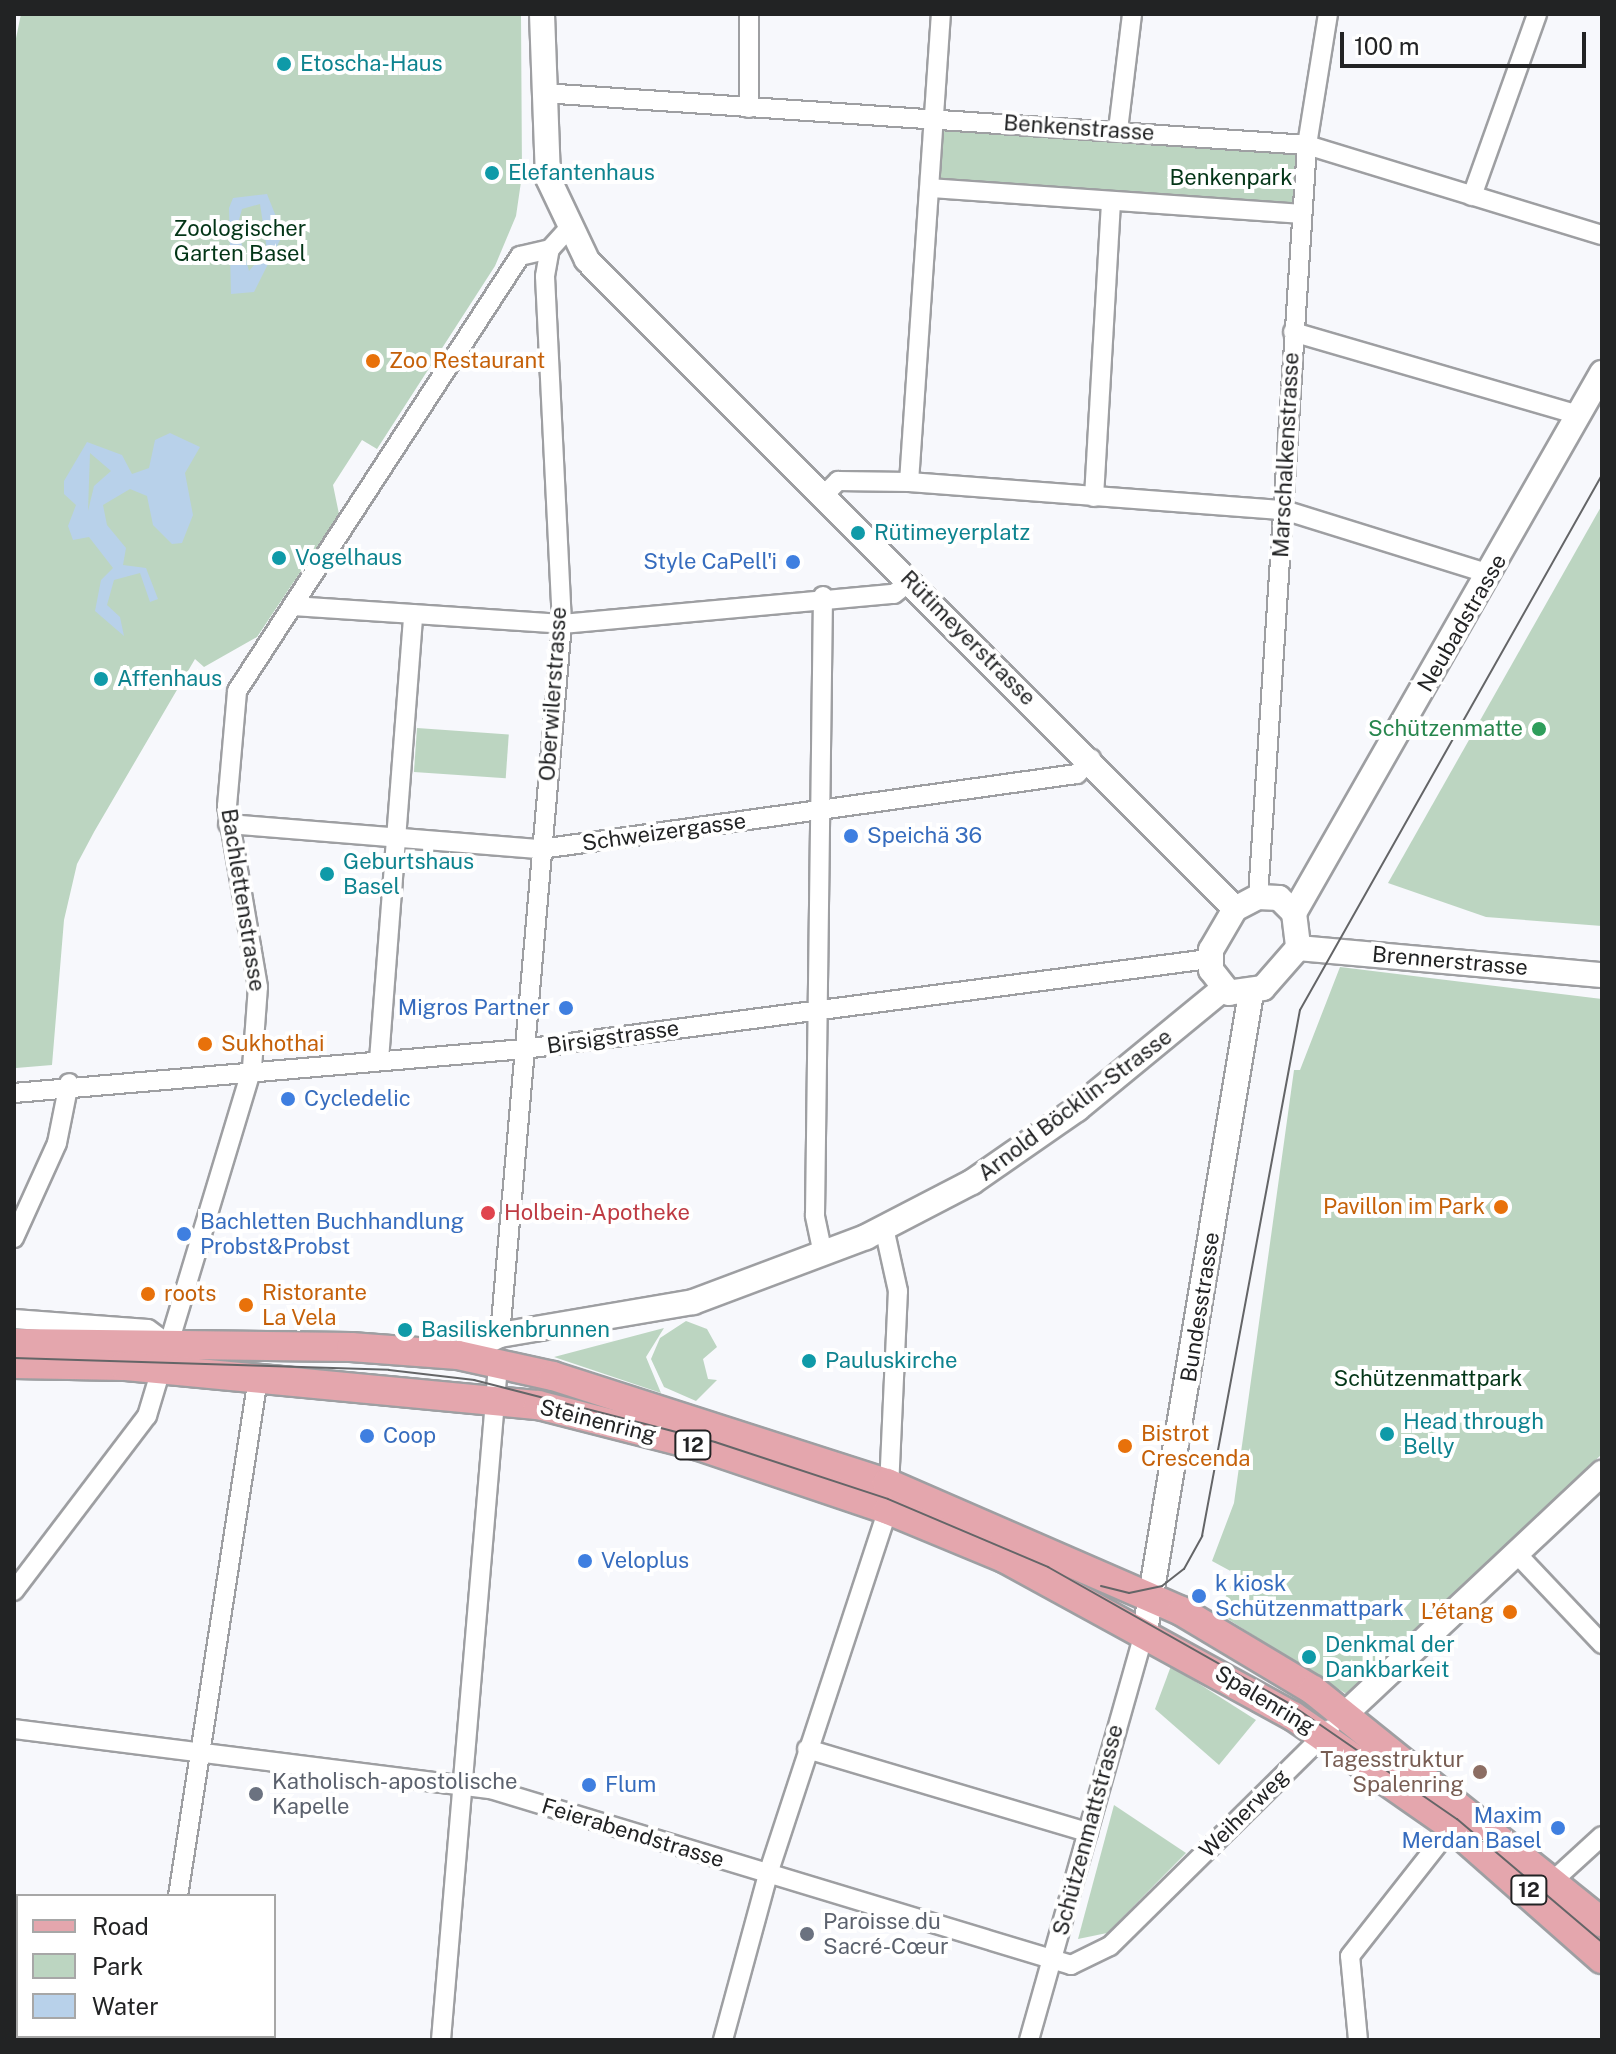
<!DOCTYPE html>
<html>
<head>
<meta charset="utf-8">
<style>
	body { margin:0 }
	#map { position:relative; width:1616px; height:2054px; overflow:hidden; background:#f7f8fc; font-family:"Public Sans",sans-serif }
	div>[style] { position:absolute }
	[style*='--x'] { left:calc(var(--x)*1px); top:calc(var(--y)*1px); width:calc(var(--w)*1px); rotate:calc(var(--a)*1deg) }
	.green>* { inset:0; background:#bcd5c1; transform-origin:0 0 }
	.water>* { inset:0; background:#b8d1ea }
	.roads { filter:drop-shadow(2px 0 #9e9fa2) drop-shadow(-2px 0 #9e9fa2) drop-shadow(0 2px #9e9fa2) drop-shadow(0 -2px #9e9fa2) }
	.street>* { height:18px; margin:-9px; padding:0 9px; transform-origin:9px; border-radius:9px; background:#fff }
	.secondary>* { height:24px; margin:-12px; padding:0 12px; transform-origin:12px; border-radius:12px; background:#fff }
	.primary>* { height:28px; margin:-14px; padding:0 14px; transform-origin:14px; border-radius:14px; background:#e4a6ad }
	.tram>* { height:2px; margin:-1px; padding:0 1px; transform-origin:1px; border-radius:1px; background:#646567 }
	.dots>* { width:22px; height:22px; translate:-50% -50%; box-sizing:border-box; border:4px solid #fff; border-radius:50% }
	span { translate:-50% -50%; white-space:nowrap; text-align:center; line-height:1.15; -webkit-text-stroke:8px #fff; paint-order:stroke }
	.shield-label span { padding:2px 6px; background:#fff; border:2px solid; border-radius:6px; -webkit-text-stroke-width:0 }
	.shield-label { font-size:20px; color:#222324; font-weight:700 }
	.culture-label { font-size:22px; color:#0d838f }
	.left { translate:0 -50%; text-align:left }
	.street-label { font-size:22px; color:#222324 }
	.park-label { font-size:22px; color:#033517 }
	.food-label { font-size:22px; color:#c56008 }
	.right { translate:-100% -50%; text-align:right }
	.shop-label { font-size:22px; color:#366cbe }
	.leisure-label { font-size:22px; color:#27864d }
	.health-label { font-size:22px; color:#be3a42 }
	.education-label { font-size:22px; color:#785e54 }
	.worship-label { font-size:22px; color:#5b616d }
	.frame { position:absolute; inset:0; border:16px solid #222324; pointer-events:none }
	.legend { position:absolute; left:16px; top:1894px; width:260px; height:144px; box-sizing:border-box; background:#fff; border:2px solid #a7a7a7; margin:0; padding:10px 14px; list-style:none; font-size:24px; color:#222324 }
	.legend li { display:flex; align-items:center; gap:16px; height:40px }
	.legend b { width:40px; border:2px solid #a7a7a7 }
	.scale { position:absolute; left:1340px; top:32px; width:246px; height:36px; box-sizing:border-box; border:4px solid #222324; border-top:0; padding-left:10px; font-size:24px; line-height:28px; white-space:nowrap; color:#222324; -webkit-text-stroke:6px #fff; paint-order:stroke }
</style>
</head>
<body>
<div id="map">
	<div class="green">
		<i style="clip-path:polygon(21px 14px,521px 14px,522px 175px,516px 216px,495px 266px,377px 449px,362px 440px,333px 485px,339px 514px,257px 637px,204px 667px,195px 659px,94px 832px,77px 864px,64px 920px,52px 1065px,16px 1068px,14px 1076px,14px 48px)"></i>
		<i style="left:936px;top:121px;width:368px;height:74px;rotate:4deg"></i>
		<i style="clip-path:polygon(1602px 505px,1602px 926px,1486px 917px,1388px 883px)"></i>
		<i style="left:417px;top:728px;width:92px;height:44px;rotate:4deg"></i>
		<i style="clip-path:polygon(1340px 967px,1602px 999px,1602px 1454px,1348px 1695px,1218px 1613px,1236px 1574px,1212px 1561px,1234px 1503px,1294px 1070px,1300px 1070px)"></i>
		<i style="clip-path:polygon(686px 1321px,707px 1329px,717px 1347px,703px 1359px,708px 1379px,717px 1380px,696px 1401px,664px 1387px,651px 1359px,660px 1338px)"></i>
		<i style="clip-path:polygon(664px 1328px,646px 1357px,661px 1393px,554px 1357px)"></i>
		<i style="clip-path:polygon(1171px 1666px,1256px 1720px,1219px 1765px,1155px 1709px)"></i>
		<i style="clip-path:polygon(1114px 1805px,1186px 1853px,1107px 1933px,1078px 1939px)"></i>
	</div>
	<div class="water">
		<i style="clip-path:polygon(evenodd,267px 194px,283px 234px,254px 292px,231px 294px,229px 208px,233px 198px,267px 194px,260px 204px,267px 250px,249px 271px,237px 227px,242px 209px,260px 204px)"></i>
		<i style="clip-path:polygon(evenodd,170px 433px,200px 447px,185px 473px,193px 515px,182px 543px,172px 544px,153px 525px,147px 496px,130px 489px,103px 505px,107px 525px,126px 548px,123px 565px,146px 568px,158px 599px,150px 602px,140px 573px,114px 580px,107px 605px,120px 617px,124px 636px,95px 611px,101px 580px,113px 568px,89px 537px,73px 540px,68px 526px,76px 505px,64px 494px,64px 481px,87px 442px,122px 455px,132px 474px,149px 468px,155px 440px,170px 433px,90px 453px,111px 471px,94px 486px,88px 511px,90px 453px)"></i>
	</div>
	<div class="roads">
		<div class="street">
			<i style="--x:543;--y:93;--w:766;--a:3.89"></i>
			<i style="--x:1307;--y:145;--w:308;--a:17"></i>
			<i style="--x:749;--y:108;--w:94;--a:-90"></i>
			<i style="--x:1118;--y:130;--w:117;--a:-83.1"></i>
			<i style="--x:930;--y:188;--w:372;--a:4"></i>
			<i style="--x:1472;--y:196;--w:193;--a:-70.3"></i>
			<i style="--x:1293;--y:332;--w:297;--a:16.2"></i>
			<i style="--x:909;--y:482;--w:469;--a:-86.1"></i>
			<i style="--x:824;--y:495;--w:20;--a:-45"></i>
			<i style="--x:838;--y:481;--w:71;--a:0.8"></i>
			<i style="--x:909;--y:482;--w:376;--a:4.3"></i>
			<i style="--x:1284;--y:510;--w:216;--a:17.3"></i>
			<i style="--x:1094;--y:497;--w:295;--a:-86.7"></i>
			<i style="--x:293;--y:606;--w:270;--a:3.8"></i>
			<i style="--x:562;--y:624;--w:333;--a:-5.2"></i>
			<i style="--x:894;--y:594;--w:21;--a:-39"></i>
			<i style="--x:228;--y:824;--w:314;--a:4.6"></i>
			<i style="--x:541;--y:849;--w:541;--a:-7.97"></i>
			<i style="--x:1077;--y:774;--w:21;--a:-47"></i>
			<i style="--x:1258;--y:897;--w:754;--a:-86.27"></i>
			<i style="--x:1307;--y:145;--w:133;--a:-80.9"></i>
			<i style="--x:379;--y:1060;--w:447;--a:-85.6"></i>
			<i style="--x:14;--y:1093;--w:512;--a:-4.93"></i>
			<i style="--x:524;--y:1049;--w:691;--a:-7.49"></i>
			<i style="--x:14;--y:1238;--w:104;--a:-65.6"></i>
			<i style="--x:57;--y:1143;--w:61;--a:-78.7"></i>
			<i style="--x:823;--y:1254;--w:40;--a:-102"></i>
			<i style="--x:815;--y:1215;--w:619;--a:-89.26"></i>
			<i style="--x:14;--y:1319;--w:134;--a:4.3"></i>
			<i style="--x:148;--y:1329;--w:25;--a:37"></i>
			<i style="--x:500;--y:1335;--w:714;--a:-85.02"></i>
			<i style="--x:562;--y:624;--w:348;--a:-92.8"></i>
			<i style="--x:545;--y:276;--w:27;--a:-80"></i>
			<i style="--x:550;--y:249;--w:25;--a:-48"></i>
			<i style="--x:1517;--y:1554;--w:124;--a:46.6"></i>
			<i style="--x:14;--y:1591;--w:220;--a:-52.8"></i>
			<i style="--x:147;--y:1416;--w:363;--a:-73.2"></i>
			<i style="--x:252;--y:1068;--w:81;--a:-85.8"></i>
			<i style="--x:258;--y:987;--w:184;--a:-99.7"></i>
			<i style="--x:227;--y:806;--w:115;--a:-85"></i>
			<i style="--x:237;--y:691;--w:519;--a:-56.95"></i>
			<i style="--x:520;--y:256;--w:31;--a:-13"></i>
			<i style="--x:14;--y:1729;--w:480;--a:7.2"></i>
			<i style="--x:490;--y:1789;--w:607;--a:16.85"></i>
			<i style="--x:1071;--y:1965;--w:43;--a:-26"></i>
			<i style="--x:1110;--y:1946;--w:309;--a:-44.6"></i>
			<i style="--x:807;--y:1749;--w:293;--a:16.5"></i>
			<i style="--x:1545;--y:1888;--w:77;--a:-42.4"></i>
			<i style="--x:178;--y:1896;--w:524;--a:-81.22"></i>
			<i style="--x:155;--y:2040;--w:4;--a:-90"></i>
			<i style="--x:441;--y:2040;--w:677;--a:-85.17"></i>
			<i style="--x:723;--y:2040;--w:172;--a:-74.8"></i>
			<i style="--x:768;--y:1874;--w:383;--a:-71.8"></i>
			<i style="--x:888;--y:1510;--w:219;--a:-87.4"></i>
			<i style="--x:898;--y:1291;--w:65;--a:-102.5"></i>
			<i style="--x:1029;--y:2040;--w:425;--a:-74.2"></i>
			<i style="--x:1358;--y:2040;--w:84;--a:-95.4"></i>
			<i style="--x:1350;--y:1956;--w:173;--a:-51.8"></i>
		</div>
		<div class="secondary">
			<i style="--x:542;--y:14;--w:164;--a:87.9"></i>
			<i style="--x:548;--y:178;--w:91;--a:64.6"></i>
			<i style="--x:587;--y:260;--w:917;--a:45.04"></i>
			<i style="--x:1258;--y:897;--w:21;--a:3"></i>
			<i style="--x:1279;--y:898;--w:21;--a:45"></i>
			<i style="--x:1294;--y:913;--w:35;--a:83"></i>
			<i style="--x:1298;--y:948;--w:53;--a:131.2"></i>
			<i style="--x:1263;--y:988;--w:34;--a:172"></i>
			<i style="--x:1229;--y:993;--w:29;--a:-128"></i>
			<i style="--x:1211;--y:970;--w:20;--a:-90"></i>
			<i style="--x:1211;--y:950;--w:48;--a:-59.7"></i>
			<i style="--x:1235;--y:909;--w:26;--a:-28"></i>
			<i style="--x:1294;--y:913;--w:622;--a:-60.3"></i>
			<i style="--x:1298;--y:948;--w:305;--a:5.1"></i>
			<i style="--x:458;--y:1355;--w:47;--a:-25.5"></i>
			<i style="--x:500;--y:1335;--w:196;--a:-9.7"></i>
			<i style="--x:693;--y:1302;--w:185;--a:-20.6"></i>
			<i style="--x:866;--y:1237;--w:119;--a:-27.4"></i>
			<i style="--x:972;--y:1182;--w:128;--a:-34.8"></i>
			<i style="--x:1077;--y:1109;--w:188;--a:-39.4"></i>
			<i style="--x:1145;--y:1631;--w:647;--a:-80.57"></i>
			<i style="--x:1342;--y:1717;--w:357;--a:-43.2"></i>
		</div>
		<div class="primary">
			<i style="--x:14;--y:1343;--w:337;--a:0.7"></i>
			<i style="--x:351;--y:1347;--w:107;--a:4.3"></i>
			<i style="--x:458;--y:1355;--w:97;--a:12.5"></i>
			<i style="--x:553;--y:1376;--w:351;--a:17.8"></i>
			<i style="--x:887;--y:1483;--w:321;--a:23.5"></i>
			<i style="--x:1181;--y:1611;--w:154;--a:30.9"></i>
			<i style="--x:1313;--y:1690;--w:371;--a:38.8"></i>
			<i style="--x:14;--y:1364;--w:110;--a:1"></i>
			<i style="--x:124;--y:1366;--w:416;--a:5.4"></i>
			<i style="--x:538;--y:1405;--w:166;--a:14.3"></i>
			<i style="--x:699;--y:1446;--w:200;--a:18.7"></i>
			<i style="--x:888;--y:1510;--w:126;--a:22.5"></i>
			<i style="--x:1004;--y:1558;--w:329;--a:28.7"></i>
			<i style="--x:1293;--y:1716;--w:193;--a:34.8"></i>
			<i style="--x:1451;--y:1826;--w:201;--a:41.4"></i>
		</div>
	</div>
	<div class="tram">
		<i style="--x:14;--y:1358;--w:375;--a:1.8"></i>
		<i style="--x:389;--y:1370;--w:86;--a:6.7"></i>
		<i style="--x:474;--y:1380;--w:249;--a:14.4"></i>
		<i style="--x:715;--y:1442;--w:182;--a:18.2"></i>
		<i style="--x:888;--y:1499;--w:174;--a:23"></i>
		<i style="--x:1048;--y:1567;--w:278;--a:29.5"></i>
		<i style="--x:1290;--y:1704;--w:203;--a:34.6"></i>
		<i style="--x:1457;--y:1819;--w:190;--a:40.3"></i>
		<i style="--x:1101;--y:1586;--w:29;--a:14"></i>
		<i style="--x:1129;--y:1593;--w:34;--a:-12"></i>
		<i style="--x:1162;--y:1586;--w:28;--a:-38"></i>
		<i style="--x:1184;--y:1569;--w:38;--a:-61"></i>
		<i style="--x:1202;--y:1536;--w:535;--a:-79.45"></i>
		<i style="--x:1300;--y:1010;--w:614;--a:-60.56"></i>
	</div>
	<div class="dots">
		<i style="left:284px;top:64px;background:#0f9aa8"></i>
		<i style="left:492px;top:173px;background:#0f9aa8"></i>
		<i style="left:373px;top:361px;background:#e8710a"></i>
		<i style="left:858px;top:533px;background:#0f9aa8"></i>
		<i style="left:279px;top:558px;background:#0f9aa8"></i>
		<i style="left:793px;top:562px;background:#3f7fe0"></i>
		<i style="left:101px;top:679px;background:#0f9aa8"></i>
		<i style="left:1539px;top:729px;background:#2e9e5b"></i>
		<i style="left:851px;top:836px;background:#3f7fe0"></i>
		<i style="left:327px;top:874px;background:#0f9aa8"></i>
		<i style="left:566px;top:1008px;background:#3f7fe0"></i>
		<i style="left:205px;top:1044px;background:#e8710a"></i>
		<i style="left:288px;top:1099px;background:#3f7fe0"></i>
		<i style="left:1501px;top:1207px;background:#e8710a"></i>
		<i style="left:488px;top:1213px;background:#e0444e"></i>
		<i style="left:184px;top:1234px;background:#3f7fe0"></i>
		<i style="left:148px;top:1294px;background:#e8710a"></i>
		<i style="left:246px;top:1305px;background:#e8710a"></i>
		<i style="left:405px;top:1330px;background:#0f9aa8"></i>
		<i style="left:809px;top:1361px;background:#0f9aa8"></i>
		<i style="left:1387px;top:1434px;background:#0f9aa8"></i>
		<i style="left:367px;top:1436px;background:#3f7fe0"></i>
		<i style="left:1125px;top:1446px;background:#e8710a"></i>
		<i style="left:585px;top:1561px;background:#3f7fe0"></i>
		<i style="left:1199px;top:1596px;background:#3f7fe0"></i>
		<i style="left:1510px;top:1612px;background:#e8710a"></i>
		<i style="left:1309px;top:1657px;background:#0f9aa8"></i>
		<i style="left:1480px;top:1772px;background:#8d6e63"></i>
		<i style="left:589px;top:1785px;background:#3f7fe0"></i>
		<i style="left:256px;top:1794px;background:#6b7280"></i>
		<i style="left:1558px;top:1828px;background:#3f7fe0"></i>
		<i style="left:807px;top:1934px;background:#6b7280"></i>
	</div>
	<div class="shield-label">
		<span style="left:693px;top:1445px">12</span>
		<span style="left:1529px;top:1890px">12</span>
	</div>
	<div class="culture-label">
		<span class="left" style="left:300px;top:64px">Etoscha-Haus</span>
		<span class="left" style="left:508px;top:173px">Elefantenhaus</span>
		<span class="left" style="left:874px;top:533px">Rütimeyerplatz</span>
		<span class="left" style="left:295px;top:558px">Vogelhaus</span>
		<span class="left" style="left:117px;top:679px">Affenhaus</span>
		<span class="left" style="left:343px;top:874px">Geburtshaus<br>Basel</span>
		<span class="left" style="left:421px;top:1330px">Basiliskenbrunnen</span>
		<span class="left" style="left:825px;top:1361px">Pauluskirche</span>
		<span class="left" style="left:1403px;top:1434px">Head through<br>Belly</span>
		<span class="left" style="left:1325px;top:1657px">Denkmal der<br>Dankbarkeit</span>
	</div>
	<div class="street-label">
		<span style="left:1079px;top:128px;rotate:4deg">Benkenstrasse</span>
		<span style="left:1286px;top:455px;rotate:-87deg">Marschalkenstrasse</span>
		<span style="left:1462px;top:623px;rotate:-60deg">Neubadstrasse</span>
		<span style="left:968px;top:638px;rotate:45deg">Rütimeyerstrasse</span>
		<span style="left:553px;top:694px;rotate:-86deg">Oberwilerstrasse</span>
		<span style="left:664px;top:832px;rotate:-8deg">Schweizergasse</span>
		<span style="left:243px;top:900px;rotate:81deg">Bachlettenstrasse</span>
		<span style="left:1450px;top:961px;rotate:5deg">Brennerstrasse</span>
		<span style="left:613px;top:1037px;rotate:-8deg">Birsigstrasse</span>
		<span style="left:1075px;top:1105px;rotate:-37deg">Arnold Böcklin-Strasse</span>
		<span style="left:1200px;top:1307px;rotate:-81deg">Bundesstrasse</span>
		<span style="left:598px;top:1421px;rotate:14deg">Steinenring</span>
		<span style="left:1265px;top:1700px;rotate:31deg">Spalenring</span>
		<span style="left:1244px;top:1813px;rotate:-45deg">Weiherweg</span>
		<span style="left:1088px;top:1830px;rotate:-75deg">Schützenmattstrasse</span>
		<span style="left:633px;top:1833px;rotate:17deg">Feierabendstrasse</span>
	</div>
	<div class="park-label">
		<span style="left:1231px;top:178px">Benkenpark</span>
		<span style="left:240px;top:241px">Zoologischer<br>Garten Basel</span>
		<span style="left:1428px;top:1379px">Schützenmattpark</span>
	</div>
	<div class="food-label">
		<span class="left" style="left:389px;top:361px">Zoo Restaurant</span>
		<span class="left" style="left:221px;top:1044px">Sukhothai</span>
		<span class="right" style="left:1485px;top:1207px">Pavillon im Park</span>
		<span class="left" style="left:262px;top:1305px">Ristorante<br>La Vela</span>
		<span class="left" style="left:164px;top:1294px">roots</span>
		<span class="left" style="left:1141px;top:1446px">Bistrot<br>Crescenda</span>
		<span class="right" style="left:1494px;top:1612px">L’étang</span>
	</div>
	<div class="shop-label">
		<span class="right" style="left:777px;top:562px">Style CaPell'i</span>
		<span class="left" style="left:867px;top:836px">Speichä 36</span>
		<span class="right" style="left:550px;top:1008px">Migros Partner</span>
		<span class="left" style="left:304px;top:1099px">Cycledelic</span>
		<span class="left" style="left:200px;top:1234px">Bachletten Buchhandlung<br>Probst&amp;Probst</span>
		<span class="left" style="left:383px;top:1436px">Coop</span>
		<span class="left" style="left:601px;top:1561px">Veloplus</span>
		<span class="left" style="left:1215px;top:1596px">k kiosk<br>Schützenmattpark</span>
		<span class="left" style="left:605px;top:1785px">Flum</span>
		<span class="right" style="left:1542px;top:1828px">Maxim<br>Merdan Basel</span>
	</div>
	<div class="leisure-label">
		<span class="right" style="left:1523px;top:729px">Schützenmatte</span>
	</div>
	<div class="health-label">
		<span class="left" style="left:504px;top:1213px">Holbein-Apotheke</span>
	</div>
	<div class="education-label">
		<span class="right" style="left:1464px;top:1772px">Tagesstruktur<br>Spalenring</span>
	</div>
	<div class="worship-label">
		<span class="left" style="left:272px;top:1794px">Katholisch-apostolische<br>Kapelle</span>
		<span class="left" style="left:823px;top:1934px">Paroisse du<br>Sacré-Cœur</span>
	</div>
	<div class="frame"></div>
	<ul class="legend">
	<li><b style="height:10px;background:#e4a6ad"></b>Road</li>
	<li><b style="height:22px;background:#bcd5c1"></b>Park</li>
	<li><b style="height:22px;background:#b8d1ea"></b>Water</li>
	</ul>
	<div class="scale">100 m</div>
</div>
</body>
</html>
